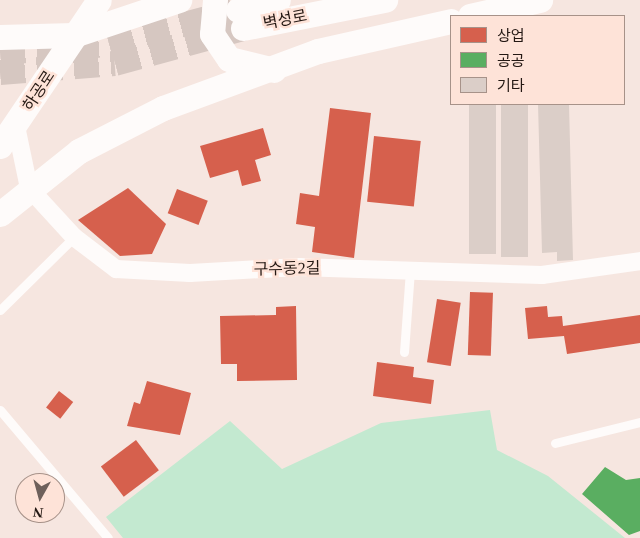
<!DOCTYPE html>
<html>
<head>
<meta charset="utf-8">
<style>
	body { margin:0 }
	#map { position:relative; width:640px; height:538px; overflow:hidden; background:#f6e6e0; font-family:"Times New Roman","Noto Sans KR",serif }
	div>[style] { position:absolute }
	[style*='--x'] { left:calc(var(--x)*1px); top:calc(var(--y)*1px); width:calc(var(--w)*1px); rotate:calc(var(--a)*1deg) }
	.green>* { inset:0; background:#c3e9d0 }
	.shops>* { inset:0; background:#d6604d; transform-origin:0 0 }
	.public>* { inset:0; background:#5aae61 }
	.building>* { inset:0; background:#dbcec8; transform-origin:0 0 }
	.secondary-tunnel>* { height:25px; margin-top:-12.5px; transform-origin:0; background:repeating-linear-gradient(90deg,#d6c7c1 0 25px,transparent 0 37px) }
	.lane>* { height:9px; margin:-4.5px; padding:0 4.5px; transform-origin:4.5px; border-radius:4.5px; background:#fefbfa }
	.street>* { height:18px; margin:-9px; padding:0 9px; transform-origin:9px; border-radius:9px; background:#fefbfa }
	.secondary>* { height:25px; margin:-12.5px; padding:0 12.5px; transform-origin:12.5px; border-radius:12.5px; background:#fefbfa }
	span { translate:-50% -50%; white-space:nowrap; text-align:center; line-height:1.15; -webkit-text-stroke:5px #fee3d8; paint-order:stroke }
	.street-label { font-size:16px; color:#241813 }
	.legend { position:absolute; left:450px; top:15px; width:175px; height:90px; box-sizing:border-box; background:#fee3d8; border:1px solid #a79289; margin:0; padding:6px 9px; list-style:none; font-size:15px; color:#241813 }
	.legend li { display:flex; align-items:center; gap:10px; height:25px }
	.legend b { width:25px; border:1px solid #a79289 }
	.north { position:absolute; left:15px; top:473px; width:50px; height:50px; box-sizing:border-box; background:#fee3d8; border:1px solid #a79289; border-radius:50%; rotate:187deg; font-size:14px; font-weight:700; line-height:20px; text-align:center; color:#241813 }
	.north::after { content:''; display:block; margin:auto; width:18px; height:22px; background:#6e605b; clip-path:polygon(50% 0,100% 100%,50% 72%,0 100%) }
</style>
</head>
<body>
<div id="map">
	<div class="green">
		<i style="clip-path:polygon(490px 410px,497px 450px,548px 476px,625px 538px,123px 538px,106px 517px,230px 421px,282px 469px,381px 423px)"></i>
	</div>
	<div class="shops">
		<i style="clip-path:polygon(330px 108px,371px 113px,354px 258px,312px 252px,315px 227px,296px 224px,300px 193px,319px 196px)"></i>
		<i style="clip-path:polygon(263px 128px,271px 155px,255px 160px,261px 181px,242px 186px,238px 170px,210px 178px,200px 146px)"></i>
		<i style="left:374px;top:136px;width:47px;height:66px;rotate:6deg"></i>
		<i style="clip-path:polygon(128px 188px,166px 224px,152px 254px,120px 256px,78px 220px)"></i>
		<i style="left:177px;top:189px;width:33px;height:26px;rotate:21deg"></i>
		<i style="left:470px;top:292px;width:23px;height:63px;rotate:2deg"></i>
		<i style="left:437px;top:299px;width:24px;height:64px;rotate:9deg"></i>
		<i style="clip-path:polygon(296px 306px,297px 380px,237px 381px,237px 364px,221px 364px,220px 316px,276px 315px,276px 307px)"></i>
		<i style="clip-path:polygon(547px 306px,548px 317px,562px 316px,563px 326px,640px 315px,640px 343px,567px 354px,564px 336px,528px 339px,525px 308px)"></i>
		<i style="clip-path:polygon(377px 362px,414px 367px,413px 377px,434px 380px,431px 404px,373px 396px)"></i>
		<i style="clip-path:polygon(147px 381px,191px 393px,180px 435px,127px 426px,134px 402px,140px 404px)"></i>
		<i style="left:59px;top:391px;width:18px;height:21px;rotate:38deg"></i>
		<i style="left:136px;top:440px;width:38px;height:44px;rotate:53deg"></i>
	</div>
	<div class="public">
		<i style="clip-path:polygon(605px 467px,626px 480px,640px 478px,640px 531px,629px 535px,582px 494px)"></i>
	</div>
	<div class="building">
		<i style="left:469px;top:104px;width:27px;height:150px"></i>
		<i style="left:501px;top:104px;width:27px;height:153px"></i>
		<i style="clip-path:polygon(538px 104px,569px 104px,573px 260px,557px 261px,557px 252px,542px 253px)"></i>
	</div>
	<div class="secondary-tunnel">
		<i style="--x:0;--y:52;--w:109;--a:-4.2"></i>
		<i style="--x:109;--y:44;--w:128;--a:-14.9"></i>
		<i style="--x:0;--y:72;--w:115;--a:-4.5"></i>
		<i style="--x:115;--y:63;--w:133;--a:-15.3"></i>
	</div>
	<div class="lane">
		<i style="--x:0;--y:310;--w:104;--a:-44.6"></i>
		<i style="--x:404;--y:352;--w:81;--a:-85.8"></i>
		<i style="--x:0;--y:410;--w:167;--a:49.8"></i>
		<i style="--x:555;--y:443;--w:88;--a:-13.9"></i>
	</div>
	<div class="street">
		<i style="--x:16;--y:126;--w:63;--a:78.2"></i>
		<i style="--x:29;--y:188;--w:67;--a:47.4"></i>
		<i style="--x:74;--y:237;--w:53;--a:37.3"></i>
		<i style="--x:116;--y:269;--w:74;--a:3.1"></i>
		<i style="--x:190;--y:273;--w:109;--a:-3.2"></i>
		<i style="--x:299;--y:267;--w:243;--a:1.9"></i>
		<i style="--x:542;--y:275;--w:99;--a:-8.1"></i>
	</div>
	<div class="secondary">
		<i style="--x:215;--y:0;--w:34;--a:95"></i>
		<i style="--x:212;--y:34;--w:30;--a:56"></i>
		<i style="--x:229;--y:59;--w:46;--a:13.7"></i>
		<i style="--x:238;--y:10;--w:41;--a:-14"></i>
		<i style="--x:470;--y:16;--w:72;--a:-12.9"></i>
		<i style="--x:243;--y:28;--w:145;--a:-11.2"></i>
		<i style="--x:0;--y:37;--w:74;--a:-1.5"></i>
		<i style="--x:74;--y:35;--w:111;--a:-18.4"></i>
		<i style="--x:0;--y:146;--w:176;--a:-55.9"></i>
		<i style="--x:0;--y:214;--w:101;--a:-38.6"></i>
		<i style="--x:79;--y:151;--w:94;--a:-27.1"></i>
		<i style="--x:163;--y:108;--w:165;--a:-20.2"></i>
		<i style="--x:318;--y:51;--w:136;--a:-12.7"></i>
	</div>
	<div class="street-label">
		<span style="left:285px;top:20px;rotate:-11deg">벽성로</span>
		<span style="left:39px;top:91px;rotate:-57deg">하공로</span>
		<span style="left:287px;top:269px;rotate:-1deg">구수동2길</span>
	</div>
	<ul class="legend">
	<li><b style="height:14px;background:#d6604d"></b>상업</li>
	<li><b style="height:14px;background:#5aae61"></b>공공</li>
	<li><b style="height:14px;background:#dbcec8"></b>기타</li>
	</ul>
	<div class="north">N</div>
</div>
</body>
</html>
